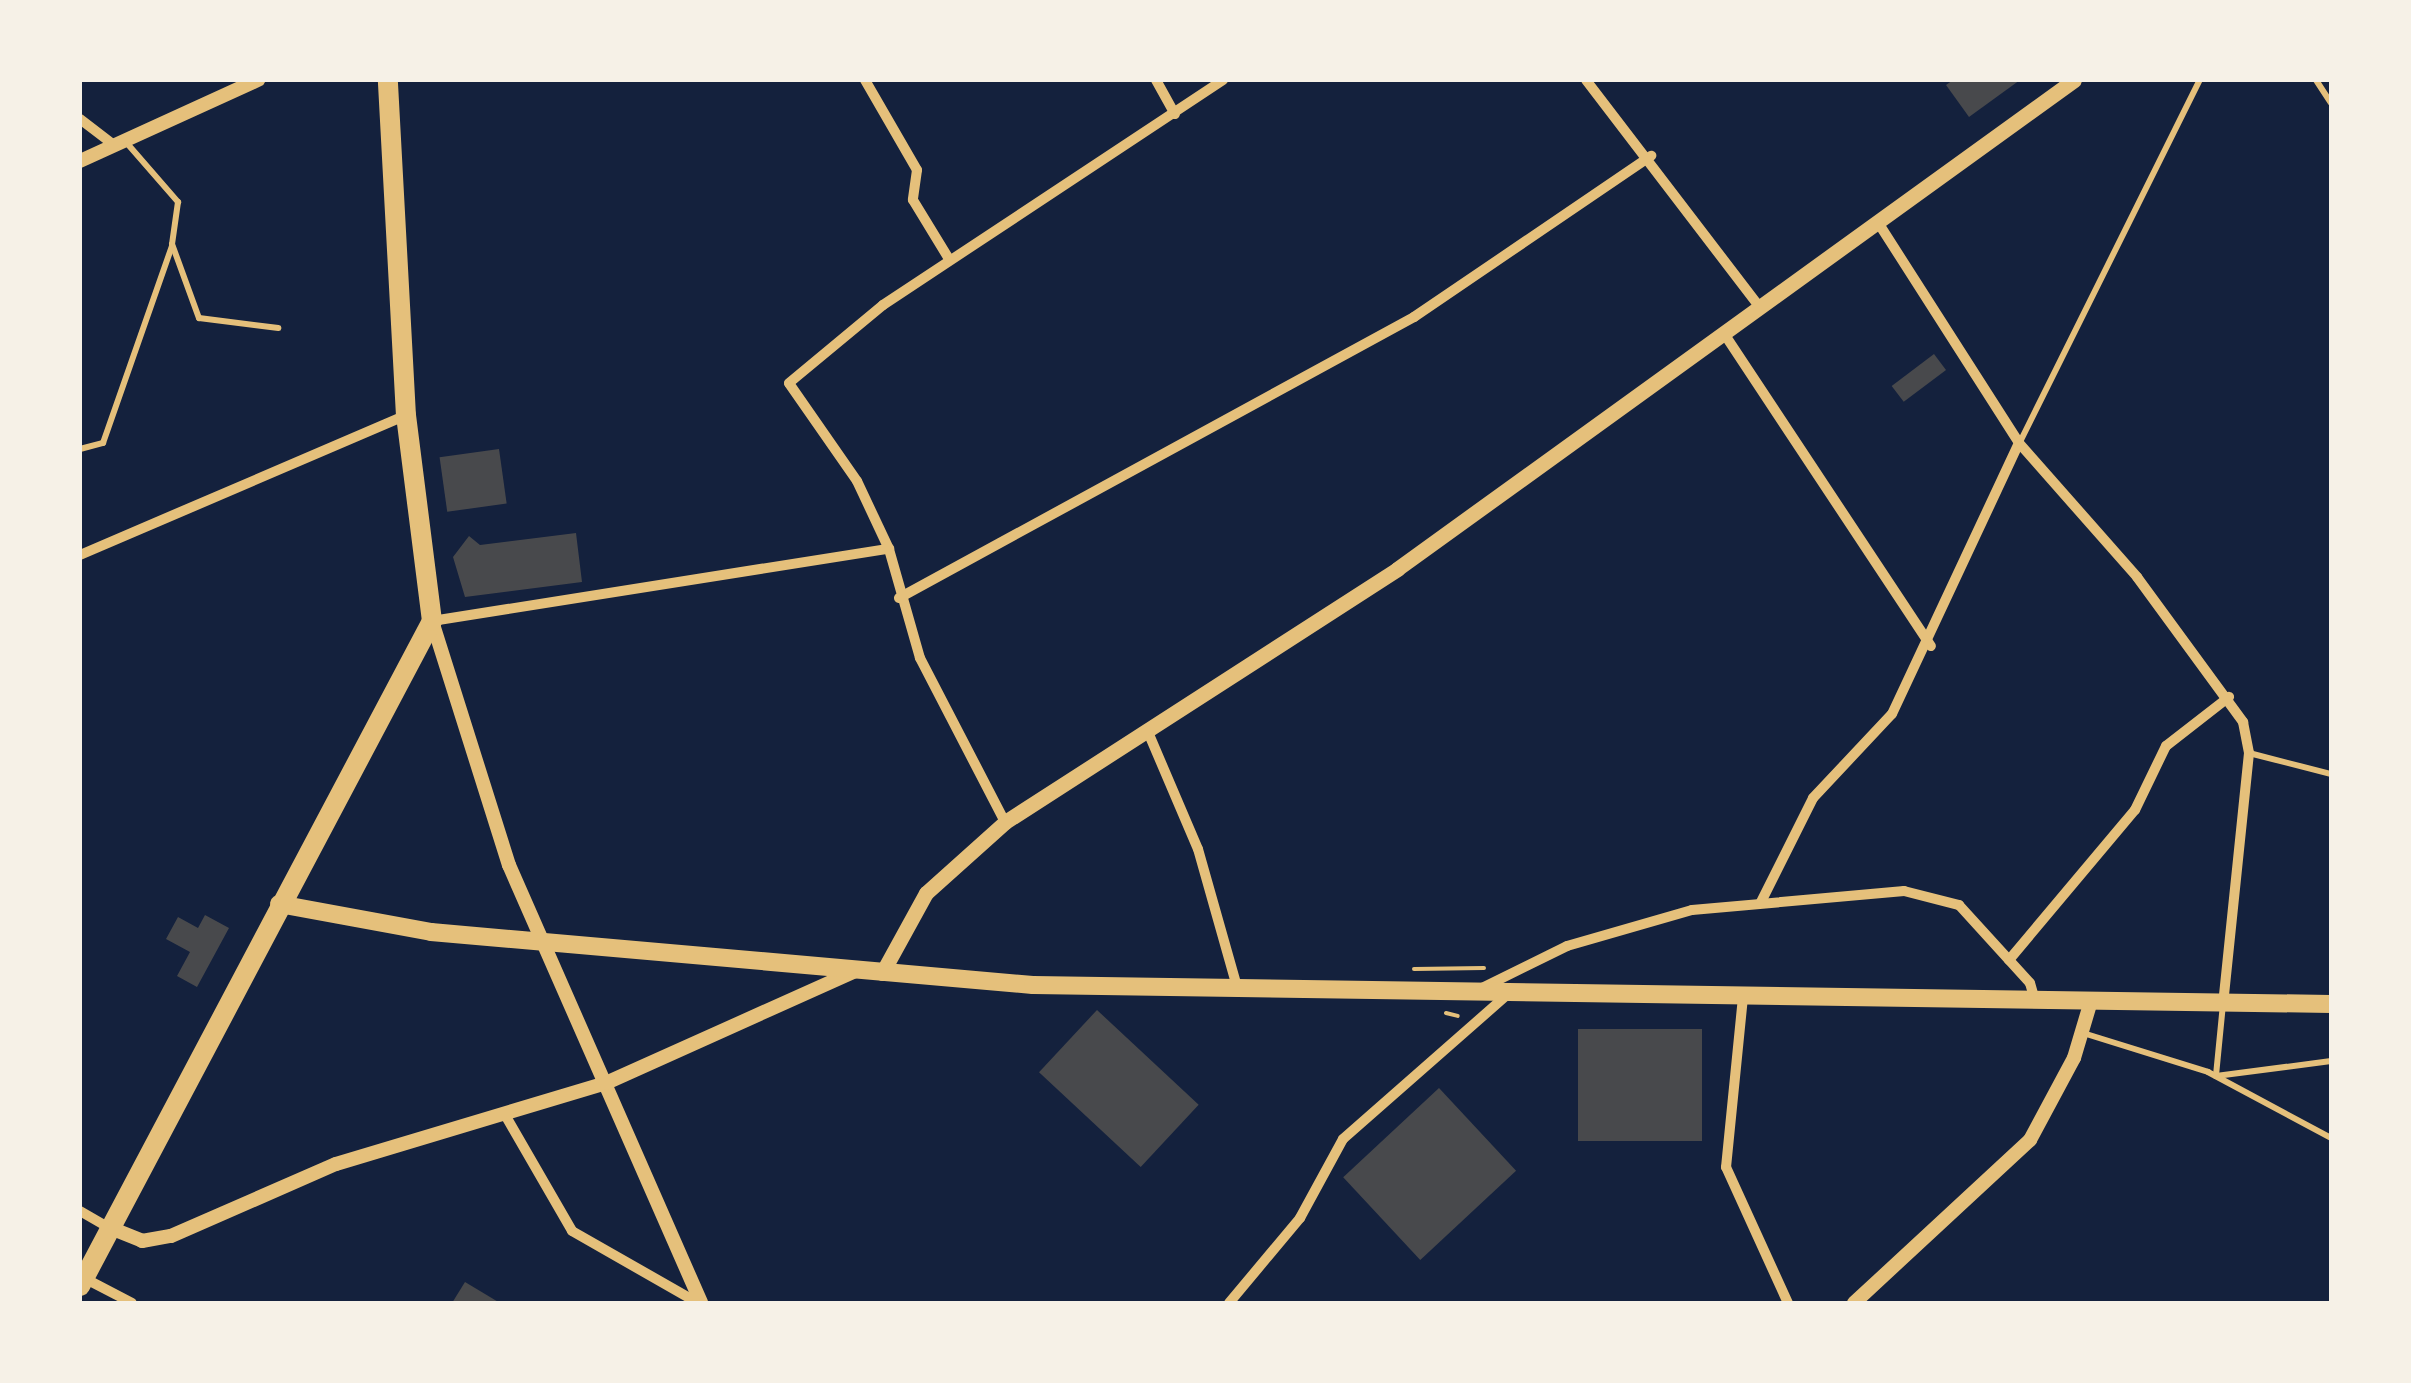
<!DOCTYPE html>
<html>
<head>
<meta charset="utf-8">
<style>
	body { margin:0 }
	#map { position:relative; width:2411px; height:1383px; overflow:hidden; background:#14213d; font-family:Commissioner,sans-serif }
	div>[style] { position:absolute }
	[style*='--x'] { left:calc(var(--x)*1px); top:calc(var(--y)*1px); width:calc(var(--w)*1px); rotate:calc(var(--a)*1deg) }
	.building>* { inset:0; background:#48494c; transform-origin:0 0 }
	.path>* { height:4px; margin:-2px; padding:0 2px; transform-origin:2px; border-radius:2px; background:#e5c07b }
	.service>* { height:6px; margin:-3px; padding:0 3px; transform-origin:3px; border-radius:3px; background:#e5c07b }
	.minor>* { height:10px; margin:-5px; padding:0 5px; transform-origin:5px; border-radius:5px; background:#e5c07b }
	.tertiary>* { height:14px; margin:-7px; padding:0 7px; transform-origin:7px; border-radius:7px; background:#e5c07b }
	.secondary>* { height:15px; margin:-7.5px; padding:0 7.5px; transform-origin:7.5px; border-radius:7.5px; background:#e5c07b }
	.primary>* { height:18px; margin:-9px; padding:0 9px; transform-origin:9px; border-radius:9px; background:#e5c07b }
	.trunk>* { height:20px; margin:-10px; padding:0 10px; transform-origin:10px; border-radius:10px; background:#e5c07b }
	span { translate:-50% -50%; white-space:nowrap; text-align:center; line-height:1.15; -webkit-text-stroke:10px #f6f1e7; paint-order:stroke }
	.frame { position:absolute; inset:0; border:82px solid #f6f1e7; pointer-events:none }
</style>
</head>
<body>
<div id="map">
	<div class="building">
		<i style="clip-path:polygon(1953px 80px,2020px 80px,1969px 117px,1946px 85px)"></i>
		<i style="left:1934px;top:354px;width:20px;height:53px;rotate:53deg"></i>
		<i style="left:499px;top:449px;width:55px;height:60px;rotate:82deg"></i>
		<i style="clip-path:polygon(576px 533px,582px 582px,465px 597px,453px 557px,469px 536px,480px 545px)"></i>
		<i style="clip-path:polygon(205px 915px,229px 928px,197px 987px,177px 976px,190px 952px,166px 939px,178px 917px,198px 928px)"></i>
		<i style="left:1097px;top:1010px;width:139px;height:85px;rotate:43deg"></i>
		<i style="left:1578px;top:1029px;width:124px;height:112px"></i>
		<i style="left:1439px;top:1088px;width:113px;height:131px;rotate:47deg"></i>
		<i style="clip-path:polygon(465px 1282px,500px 1303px,452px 1303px)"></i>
	</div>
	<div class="path">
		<i style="--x:1414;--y:969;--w:70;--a:-0.8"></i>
		<i style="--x:1446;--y:1013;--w:12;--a:14"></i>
	</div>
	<div class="service">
		<i style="--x:2316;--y:80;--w:27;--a:57"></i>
		<i style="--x:125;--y:141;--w:81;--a:49"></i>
		<i style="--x:178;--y:202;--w:42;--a:98.1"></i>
		<i style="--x:172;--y:244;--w:79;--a:70"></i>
		<i style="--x:199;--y:318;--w:80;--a:7.2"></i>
		<i style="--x:2020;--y:442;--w:404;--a:-63.6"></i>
		<i style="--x:80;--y:449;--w:24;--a:-15"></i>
		<i style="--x:103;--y:443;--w:209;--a:-70.7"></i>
		<i style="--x:2249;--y:753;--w:85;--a:14.4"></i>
		<i style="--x:2223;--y:1004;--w:72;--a:95.6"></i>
		<i style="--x:2216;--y:1076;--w:116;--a:-7.4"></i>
		<i style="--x:2083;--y:1033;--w:131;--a:17.3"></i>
		<i style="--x:2208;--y:1072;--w:140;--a:28.2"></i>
	</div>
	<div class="minor">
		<i style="--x:865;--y:80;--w:104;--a:60"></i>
		<i style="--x:917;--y:170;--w:30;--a:98"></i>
		<i style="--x:913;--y:200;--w:69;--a:58.6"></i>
		<i style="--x:1156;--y:80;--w:39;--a:61"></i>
		<i style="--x:1586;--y:80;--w:288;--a:52.6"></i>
		<i style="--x:80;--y:119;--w:43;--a:37.4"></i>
		<i style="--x:1879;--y:224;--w:260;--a:57.4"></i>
		<i style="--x:2019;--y:443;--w:179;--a:48.6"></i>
		<i style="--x:2137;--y:577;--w:180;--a:53.8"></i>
		<i style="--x:2243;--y:722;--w:32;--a:79"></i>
		<i style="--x:2249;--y:753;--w:251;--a:95.9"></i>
		<i style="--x:1725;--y:335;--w:373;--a:56.5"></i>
		<i style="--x:80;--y:555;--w:353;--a:-23.2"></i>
		<i style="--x:899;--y:598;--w:587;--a:-28.62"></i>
		<i style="--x:1414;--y:317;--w:287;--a:-34.2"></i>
		<i style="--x:432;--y:621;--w:463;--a:-9"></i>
		<i style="--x:1148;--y:732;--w:127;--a:66.9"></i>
		<i style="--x:1198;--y:849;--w:147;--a:74.2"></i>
		<i style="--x:1005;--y:822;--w:185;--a:-117.4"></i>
		<i style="--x:920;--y:658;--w:113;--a:-105.9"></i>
		<i style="--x:889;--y:549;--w:75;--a:-115.2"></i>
		<i style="--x:857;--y:481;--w:119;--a:-124.8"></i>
		<i style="--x:789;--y:383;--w:122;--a:-39.7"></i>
		<i style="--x:883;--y:305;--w:408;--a:-33.5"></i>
		<i style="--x:1761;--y:902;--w:116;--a:-63.4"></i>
		<i style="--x:1813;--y:798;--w:115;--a:-46.8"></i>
		<i style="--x:1892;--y:714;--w:299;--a:-64.9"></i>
		<i style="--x:2009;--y:960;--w:196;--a:-50"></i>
		<i style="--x:2135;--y:810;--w:71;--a:-64.2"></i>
		<i style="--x:2166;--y:746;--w:80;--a:-37.9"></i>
		<i style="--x:1482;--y:988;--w:95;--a:-26.3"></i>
		<i style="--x:1567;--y:946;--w:130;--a:-16.1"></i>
		<i style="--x:1692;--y:910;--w:213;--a:-5.1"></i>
		<i style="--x:1904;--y:891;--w:57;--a:14.3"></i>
		<i style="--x:1959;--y:905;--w:105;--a:47.7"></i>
		<i style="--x:2030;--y:983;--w:19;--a:74"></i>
		<i style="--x:1743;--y:997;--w:171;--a:95.7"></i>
		<i style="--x:1726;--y:1167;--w:149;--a:65.5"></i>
		<i style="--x:504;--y:1113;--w:136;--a:60"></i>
		<i style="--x:572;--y:1231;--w:145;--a:29.7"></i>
		<i style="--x:80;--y:1211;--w:32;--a:30"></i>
		<i style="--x:84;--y:1278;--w:54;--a:27.5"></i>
		<i style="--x:1229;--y:1303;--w:111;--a:-50.1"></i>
		<i style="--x:1300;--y:1218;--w:90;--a:-61.4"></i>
		<i style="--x:1343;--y:1139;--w:220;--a:-41.3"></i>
	</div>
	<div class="tertiary">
		<i style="--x:80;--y:161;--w:196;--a:-24.5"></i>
		<i style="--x:432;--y:621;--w:256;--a:72.5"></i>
		<i style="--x:509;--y:865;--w:478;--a:66.3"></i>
		<i style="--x:108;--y:1227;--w:37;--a:22"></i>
		<i style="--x:142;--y:1241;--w:29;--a:-10"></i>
		<i style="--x:171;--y:1236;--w:180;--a:-23.6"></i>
		<i style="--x:336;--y:1164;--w:282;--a:-16.7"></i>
		<i style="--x:606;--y:1083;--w:275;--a:-24.2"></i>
		<i style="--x:1854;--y:1303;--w:240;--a:-42.8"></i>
		<i style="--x:2030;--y:1140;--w:93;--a:-61.8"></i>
		<i style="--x:2074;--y:1058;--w:59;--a:-73.4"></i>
	</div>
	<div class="secondary">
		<i style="--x:882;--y:973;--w:91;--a:-61.2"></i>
		<i style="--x:926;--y:893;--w:106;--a:-41.9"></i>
		<i style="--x:1005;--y:822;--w:467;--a:-32.8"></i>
		<i style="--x:1397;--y:569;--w:835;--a:-35.84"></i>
	</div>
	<div class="primary">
		<i style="--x:279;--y:904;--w:155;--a:10.4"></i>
		<i style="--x:431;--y:932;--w:604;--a:5.03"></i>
		<i style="--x:1033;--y:985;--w:1298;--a:0.84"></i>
	</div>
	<div class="trunk">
		<i style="--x:80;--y:1286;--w:752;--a:-62.11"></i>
		<i style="--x:432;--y:621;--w:207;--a:-97.2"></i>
		<i style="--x:406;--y:416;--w:336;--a:-93.1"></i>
	</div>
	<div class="frame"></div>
</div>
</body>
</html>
